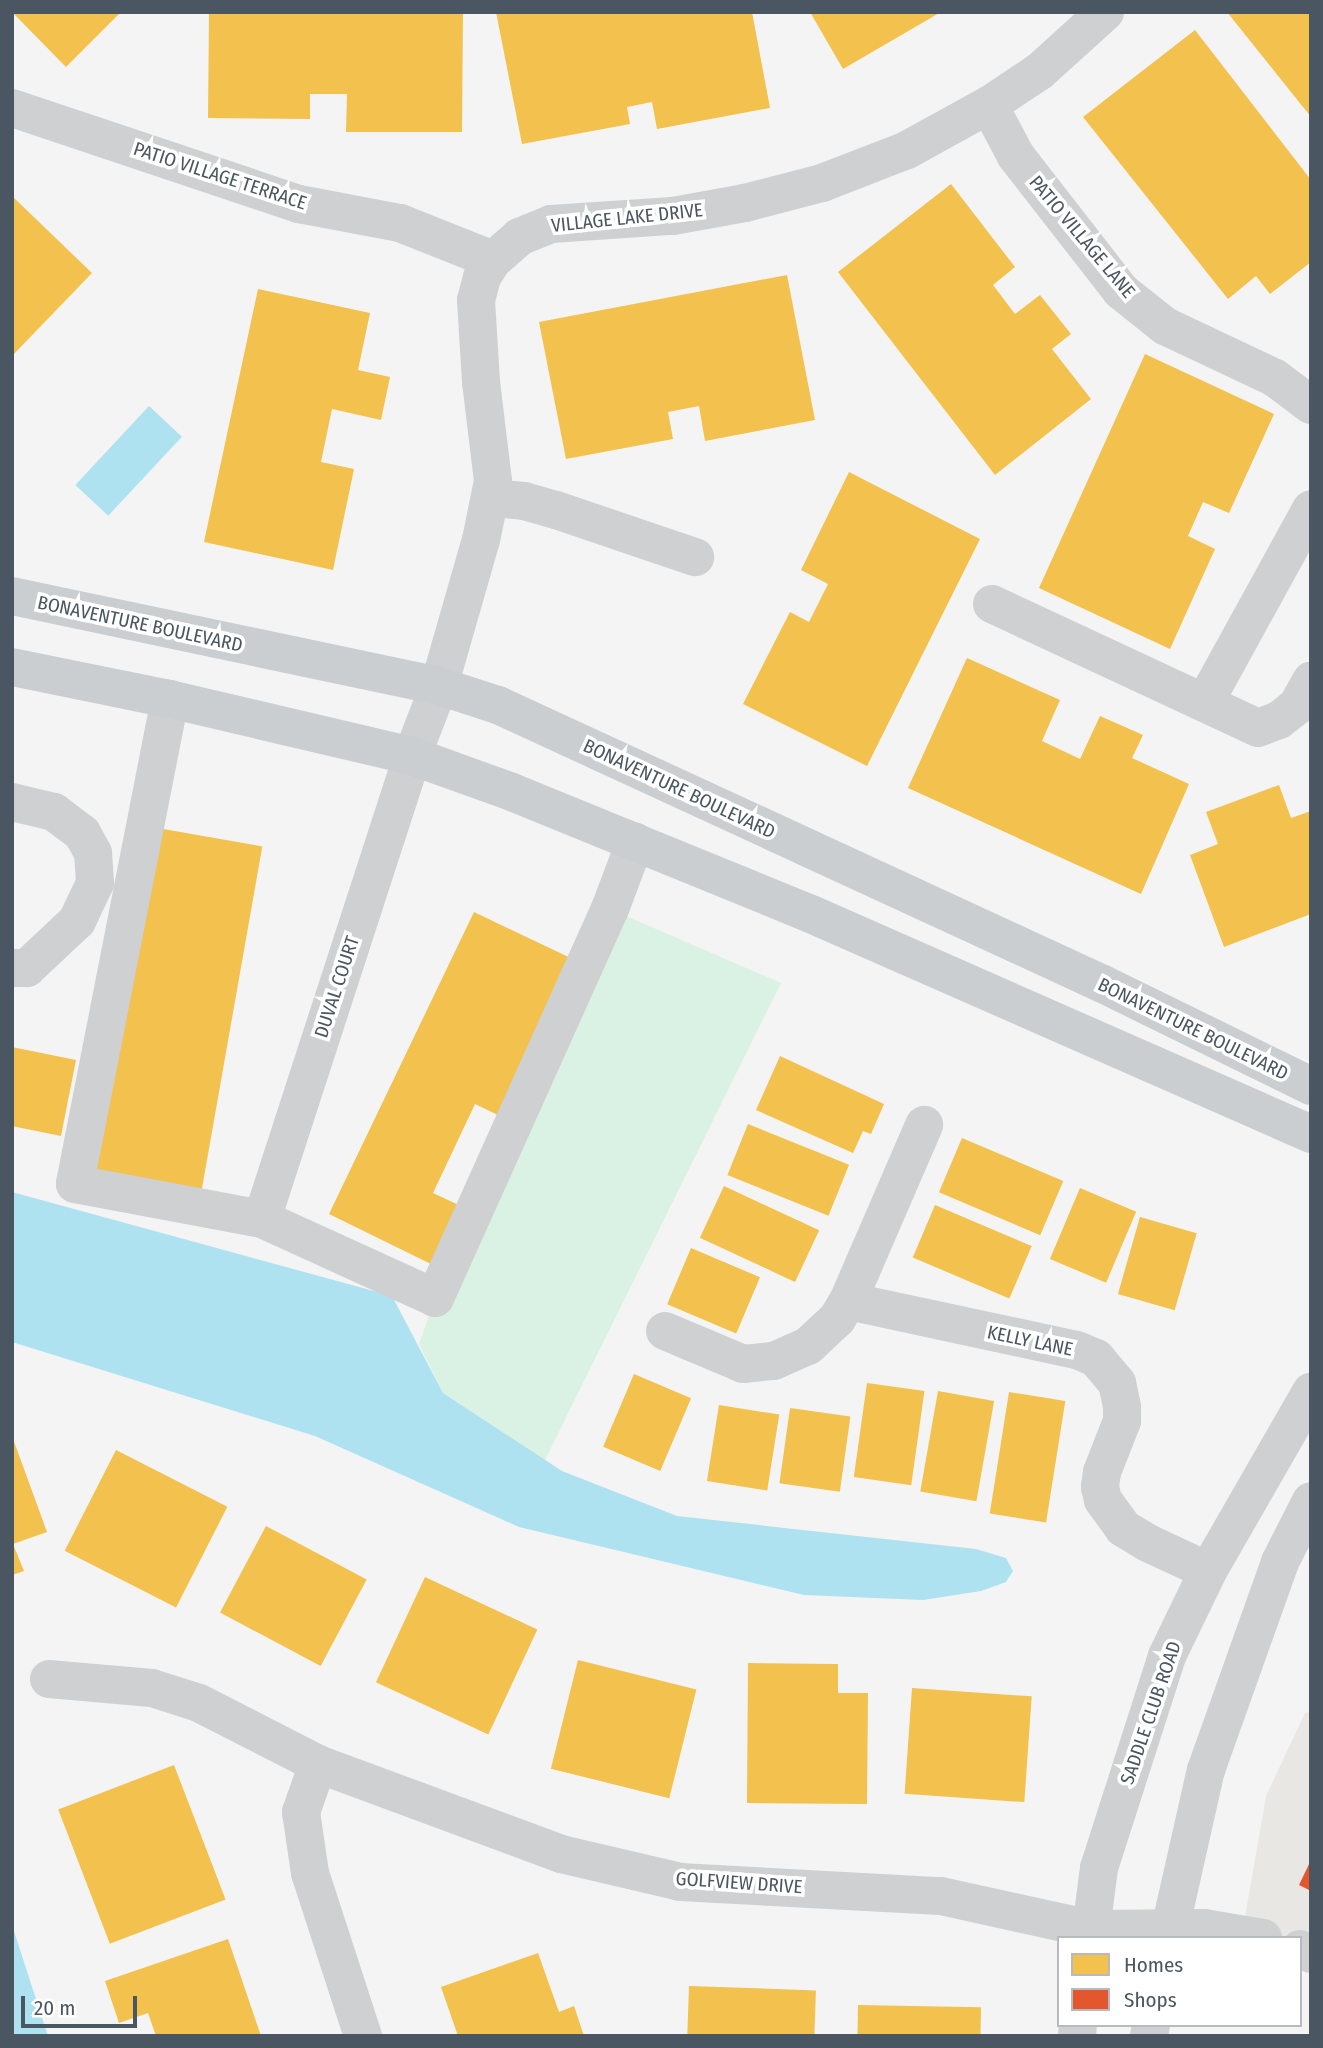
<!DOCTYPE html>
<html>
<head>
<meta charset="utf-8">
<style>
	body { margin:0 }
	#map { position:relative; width:1323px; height:2048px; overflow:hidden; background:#f4f4f4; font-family:"Fira Sans Condensed",sans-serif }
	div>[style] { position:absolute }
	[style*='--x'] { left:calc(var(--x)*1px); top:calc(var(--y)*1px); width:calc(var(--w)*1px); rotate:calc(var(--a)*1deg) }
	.commercial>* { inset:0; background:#e8e7e3 }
	.green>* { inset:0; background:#d9f2e3 }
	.water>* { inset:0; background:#aee2f0; transform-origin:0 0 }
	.homes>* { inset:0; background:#f2c14e; transform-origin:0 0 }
	.shops>* { inset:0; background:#e4572e }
	.minor>* { height:38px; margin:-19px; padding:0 19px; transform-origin:19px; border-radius:19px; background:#ced0d2 }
	.major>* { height:38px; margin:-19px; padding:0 19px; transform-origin:19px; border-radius:19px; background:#caced1 }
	span { translate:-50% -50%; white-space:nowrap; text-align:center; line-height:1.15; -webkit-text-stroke:7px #fff; paint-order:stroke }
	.street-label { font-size:19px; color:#4a5661 }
	.frame { position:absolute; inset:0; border:14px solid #4a5661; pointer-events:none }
	.legend { position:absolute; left:1057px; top:1936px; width:245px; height:91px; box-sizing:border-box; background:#fff; border:2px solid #b7bbc0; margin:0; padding:9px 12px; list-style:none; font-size:21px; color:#4a5661 }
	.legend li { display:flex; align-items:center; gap:14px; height:35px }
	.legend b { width:35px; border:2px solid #b7bbc0 }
	.scale { position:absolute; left:21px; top:1996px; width:116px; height:32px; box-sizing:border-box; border:4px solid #4a5661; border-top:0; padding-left:9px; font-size:21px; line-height:24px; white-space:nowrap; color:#4a5661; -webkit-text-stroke:5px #fff; paint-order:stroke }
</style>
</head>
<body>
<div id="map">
	<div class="commercial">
		<i style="clip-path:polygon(1311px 1712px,1311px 1954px,1300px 1938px,1263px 1938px,1242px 1934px,1266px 1796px,1305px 1713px)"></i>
	</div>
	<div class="green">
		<i style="clip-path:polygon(610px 909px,781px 983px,545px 1460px,443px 1393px,419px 1344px,435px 1298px)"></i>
	</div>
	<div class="water">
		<i style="left:149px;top:406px;width:45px;height:108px;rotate:43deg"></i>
		<i style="clip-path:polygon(12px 1192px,392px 1296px,443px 1393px,562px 1471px,677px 1516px,976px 1549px,1006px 1558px,1013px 1571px,1006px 1582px,981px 1591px,923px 1600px,804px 1595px,519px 1527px,315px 1436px,12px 1342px)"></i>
		<i style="clip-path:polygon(12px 1925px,48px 2036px,12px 2036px)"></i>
	</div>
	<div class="homes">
		<i style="clip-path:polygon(12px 12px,121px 12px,66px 67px)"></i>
		<i style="clip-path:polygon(209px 12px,463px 12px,462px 132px,346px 132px,347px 94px,310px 94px,310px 119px,208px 118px)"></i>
		<i style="clip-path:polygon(496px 12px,752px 12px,770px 108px,657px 129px,652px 102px,627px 107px,630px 124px,522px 144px)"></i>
		<i style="clip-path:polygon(810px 12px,941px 12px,843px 69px)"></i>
		<i style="clip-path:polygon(1227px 12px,1311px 12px,1311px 117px)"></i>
		<i style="clip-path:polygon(1195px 30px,1311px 180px,1311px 262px,1270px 294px,1256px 276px,1228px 299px,1083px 117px)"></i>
		<i style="clip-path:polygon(951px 184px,1015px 267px,993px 285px,1015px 314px,1040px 295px,1071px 334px,1052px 349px,1091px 399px,995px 475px,838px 272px)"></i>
		<i style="clip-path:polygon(12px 196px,92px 273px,12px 356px)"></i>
		<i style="clip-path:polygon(787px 275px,815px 420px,705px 441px,699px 406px,668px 412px,673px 439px,566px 459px,539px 322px)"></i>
		<i style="clip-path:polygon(258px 289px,370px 313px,358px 370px,390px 377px,381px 420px,332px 409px,321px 462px,354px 469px,333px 570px,204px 542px)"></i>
		<i style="clip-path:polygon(1145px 354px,1274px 414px,1229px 513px,1203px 502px,1188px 536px,1215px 549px,1170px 649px,1039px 588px)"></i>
		<i style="clip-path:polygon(849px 472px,980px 539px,867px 766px,743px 704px,790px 612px,809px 622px,828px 584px,801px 570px)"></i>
		<i style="clip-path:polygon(967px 658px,1060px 700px,1042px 741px,1080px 759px,1100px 716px,1143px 735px,1132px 758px,1189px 784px,1141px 894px,908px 788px)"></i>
		<i style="clip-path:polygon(1279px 785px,1291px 818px,1311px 811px,1311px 914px,1224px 947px,1190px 855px,1218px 844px,1206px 812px)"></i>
		<i style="left:152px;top:827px;width:112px;height:358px;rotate:10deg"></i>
		<i style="clip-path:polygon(474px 912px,577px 961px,502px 1117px,475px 1104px,433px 1193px,463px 1207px,435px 1266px,329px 1214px)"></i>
		<i style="clip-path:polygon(12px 1047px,76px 1060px,61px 1136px,12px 1126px)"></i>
		<i style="clip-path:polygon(780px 1056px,884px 1104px,871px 1134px,863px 1131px,853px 1153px,756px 1110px)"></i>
		<i style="left:748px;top:1124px;width:109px;height:55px;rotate:22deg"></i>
		<i style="left:962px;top:1138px;width:110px;height:59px;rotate:23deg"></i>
		<i style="left:724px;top:1186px;width:105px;height:57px;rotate:25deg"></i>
		<i style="left:1080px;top:1188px;width:61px;height:77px;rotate:23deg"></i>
		<i style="left:935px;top:1205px;width:105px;height:57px;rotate:23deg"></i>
		<i style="left:1140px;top:1217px;width:59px;height:80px;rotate:16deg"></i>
		<i style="left:691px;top:1248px;width:75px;height:61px;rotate:23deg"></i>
		<i style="left:634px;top:1374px;width:62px;height:79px;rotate:23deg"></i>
		<i style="left:867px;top:1383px;width:58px;height:95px;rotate:8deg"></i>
		<i style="left:938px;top:1391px;width:57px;height:102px;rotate:10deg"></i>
		<i style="left:1009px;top:1392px;width:57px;height:123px;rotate:9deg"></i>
		<i style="left:719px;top:1405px;width:61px;height:77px;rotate:9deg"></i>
		<i style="left:790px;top:1408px;width:61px;height:76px;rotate:8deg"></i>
		<i style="clip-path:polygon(12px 1436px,47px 1532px,13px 1544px,24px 1571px,12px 1575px)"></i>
		<i style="left:116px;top:1450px;width:125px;height:113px;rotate:27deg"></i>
		<i style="left:266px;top:1526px;width:114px;height:98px;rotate:28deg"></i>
		<i style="left:425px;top:1577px;width:124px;height:116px;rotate:25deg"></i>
		<i style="left:578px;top:1660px;width:122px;height:112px;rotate:14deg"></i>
		<i style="clip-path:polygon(748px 1663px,838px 1664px,838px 1693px,868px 1693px,867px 1804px,747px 1803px)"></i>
		<i style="left:912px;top:1688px;width:120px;height:106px;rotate:4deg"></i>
		<i style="left:174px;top:1765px;width:144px;height:124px;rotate:69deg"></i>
		<i style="clip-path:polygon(228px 1939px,261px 2036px,156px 2036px,148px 2013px,119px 2023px,105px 1981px)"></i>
		<i style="clip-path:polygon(538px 1953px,559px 2012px,574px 2006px,584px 2036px,458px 2036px,441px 1987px)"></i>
		<i style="left:689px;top:1986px;width:127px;height:50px;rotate:2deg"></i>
		<i style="left:858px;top:2005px;width:123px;height:31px;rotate:1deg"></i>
	</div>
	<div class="shops">
		<i style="clip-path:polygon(1311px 1860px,1311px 1891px,1299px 1885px)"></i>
	</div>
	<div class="minor">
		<i style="--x:989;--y:105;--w:58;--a:62.1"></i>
		<i style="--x:1016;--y:156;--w:171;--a:52.1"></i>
		<i style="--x:1121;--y:291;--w:56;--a:38.5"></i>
		<i style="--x:1165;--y:326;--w:122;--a:25.3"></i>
		<i style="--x:1275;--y:378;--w:45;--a:36.9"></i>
		<i style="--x:12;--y:108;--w:303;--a:18.5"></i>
		<i style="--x:299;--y:204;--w:103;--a:10.7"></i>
		<i style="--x:400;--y:223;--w:100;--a:21.7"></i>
		<i style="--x:491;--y:498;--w:33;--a:5"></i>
		<i style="--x:524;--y:501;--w:33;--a:16"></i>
		<i style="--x:556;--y:510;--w:147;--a:18.7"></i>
		<i style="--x:992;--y:604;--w:293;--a:25"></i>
		<i style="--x:1258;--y:728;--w:22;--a:-21"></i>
		<i style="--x:1279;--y:720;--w:23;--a:-38"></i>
		<i style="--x:1297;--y:706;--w:29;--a:-61"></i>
		<i style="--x:170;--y:699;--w:494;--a:101.1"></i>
		<i style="--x:75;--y:1184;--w:190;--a:10.6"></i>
		<i style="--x:262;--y:1219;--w:190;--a:24.5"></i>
		<i style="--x:435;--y:1298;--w:427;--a:-65.8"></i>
		<i style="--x:610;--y:909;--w:72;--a:-69.5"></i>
		<i style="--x:1205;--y:702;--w:220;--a:-61.2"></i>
		<i style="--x:12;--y:802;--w:43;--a:13.4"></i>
		<i style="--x:54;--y:812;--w:35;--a:37"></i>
		<i style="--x:82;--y:833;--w:23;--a:61"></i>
		<i style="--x:93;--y:853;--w:30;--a:86"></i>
		<i style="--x:95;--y:883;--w:42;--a:115.3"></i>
		<i style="--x:77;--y:921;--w:69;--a:136.8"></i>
		<i style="--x:27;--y:968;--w:15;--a:180"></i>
		<i style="--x:262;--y:1219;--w:487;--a:-72"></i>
		<i style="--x:412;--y:756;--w:75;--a:-68.9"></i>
		<i style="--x:439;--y:686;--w:152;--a:-74"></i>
		<i style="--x:481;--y:540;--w:60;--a:-78.5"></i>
		<i style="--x:493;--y:481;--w:100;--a:-96.9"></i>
		<i style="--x:481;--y:382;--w:82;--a:-93.5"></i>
		<i style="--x:476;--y:300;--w:24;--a:-75"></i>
		<i style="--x:482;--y:277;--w:20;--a:-57"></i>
		<i style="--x:493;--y:260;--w:35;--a:-41"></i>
		<i style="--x:519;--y:237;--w:35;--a:-22"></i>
		<i style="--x:551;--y:224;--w:122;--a:-3.8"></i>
		<i style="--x:673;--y:216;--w:73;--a:-10.2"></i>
		<i style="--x:745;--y:203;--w:80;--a:-14.6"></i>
		<i style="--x:822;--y:183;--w:91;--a:-21.2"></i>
		<i style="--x:907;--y:150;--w:94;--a:-28.8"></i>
		<i style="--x:989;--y:105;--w:61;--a:-33.7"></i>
		<i style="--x:1040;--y:71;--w:88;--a:-42.2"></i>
		<i style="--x:848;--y:1301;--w:234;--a:12.1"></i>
		<i style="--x:1077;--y:1350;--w:21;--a:23"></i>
		<i style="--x:1096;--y:1358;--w:33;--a:50"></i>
		<i style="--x:1117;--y:1383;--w:25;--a:78"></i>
		<i style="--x:1122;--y:1407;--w:14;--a:90"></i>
		<i style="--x:1122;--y:1421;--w:55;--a:111.4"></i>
		<i style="--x:1102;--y:1472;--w:15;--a:98"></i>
		<i style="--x:1100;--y:1487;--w:13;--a:77"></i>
		<i style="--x:1103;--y:1500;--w:34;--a:54"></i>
		<i style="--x:1123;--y:1528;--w:29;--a:31"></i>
		<i style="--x:1148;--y:1543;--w:66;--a:25"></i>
		<i style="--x:665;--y:1331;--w:85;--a:22.9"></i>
		<i style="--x:743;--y:1364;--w:31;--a:-6"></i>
		<i style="--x:774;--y:1361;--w:37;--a:-24"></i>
		<i style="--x:808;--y:1346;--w:40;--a:-43"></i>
		<i style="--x:837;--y:1319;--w:21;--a:-59"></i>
		<i style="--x:848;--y:1301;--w:192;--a:-66.6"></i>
		<i style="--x:49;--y:1679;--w:103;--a:5"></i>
		<i style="--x:152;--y:1688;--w:49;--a:17.7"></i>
		<i style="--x:199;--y:1703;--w:134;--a:27.1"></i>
		<i style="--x:318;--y:1764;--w:259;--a:20.3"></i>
		<i style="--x:561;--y:1854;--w:122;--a:13.2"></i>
		<i style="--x:680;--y:1882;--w:261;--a:3.1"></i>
		<i style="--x:941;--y:1896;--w:154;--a:12.4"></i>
		<i style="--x:1091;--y:1929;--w:113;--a:-0.5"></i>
		<i style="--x:1204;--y:1928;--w:60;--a:9.6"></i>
		<i style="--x:318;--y:1764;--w:51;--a:109.5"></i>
		<i style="--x:301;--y:1812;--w:62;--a:81.6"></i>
		<i style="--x:310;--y:1873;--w:171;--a:72"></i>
		<i style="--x:1090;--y:1938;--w:71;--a:-82.7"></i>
		<i style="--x:1099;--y:1868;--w:223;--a:-72.2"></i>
		<i style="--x:1167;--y:1656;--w:94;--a:-64.2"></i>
		<i style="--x:1208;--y:1571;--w:207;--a:-60.1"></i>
		<i style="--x:1168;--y:1938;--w:172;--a:-77.3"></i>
		<i style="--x:1206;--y:1770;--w:221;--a:-70.4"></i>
		<i style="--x:1280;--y:1562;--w:68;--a:-63.1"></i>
		<i style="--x:1300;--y:1949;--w:12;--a:24"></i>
		<i style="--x:1077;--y:2036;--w:11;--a:-85"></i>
		<i style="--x:1149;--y:2036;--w:11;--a:-80"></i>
	</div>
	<div class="major">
		<i style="--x:12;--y:596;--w:436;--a:11.9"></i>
		<i style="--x:439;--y:686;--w:62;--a:17.9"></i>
		<i style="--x:498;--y:705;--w:666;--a:24.76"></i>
		<i style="--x:1103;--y:984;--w:232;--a:26.1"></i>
		<i style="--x:12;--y:667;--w:156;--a:11.5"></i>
		<i style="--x:165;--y:698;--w:254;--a:13.2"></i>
		<i style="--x:412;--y:756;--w:106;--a:19.8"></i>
		<i style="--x:512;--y:792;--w:323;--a:22.2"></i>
		<i style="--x:811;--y:914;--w:546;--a:23.75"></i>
	</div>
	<div class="street-label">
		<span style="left:220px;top:176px;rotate:18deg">PATIO VILLAGE TERRACE</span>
		<span style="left:627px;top:218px;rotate:-6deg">VILLAGE LAKE DRIVE</span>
		<span style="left:1082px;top:237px;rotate:50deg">PATIO VILLAGE LANE</span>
		<span style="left:140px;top:624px;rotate:12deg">BONAVENTURE BOULEVARD</span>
		<span style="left:679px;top:789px;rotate:25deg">BONAVENTURE BOULEVARD</span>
		<span style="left:337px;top:987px;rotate:-72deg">DUVAL COURT</span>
		<span style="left:1193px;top:1029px;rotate:26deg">BONAVENTURE BOULEVARD</span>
		<span style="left:1030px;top:1341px;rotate:12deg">KELLY LANE</span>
		<span style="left:1151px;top:1713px;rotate:-71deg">SADDLE CLUB ROAD</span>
		<span style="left:739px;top:1883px;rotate:4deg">GOLFVIEW DRIVE</span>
	</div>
	<div class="frame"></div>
	<ul class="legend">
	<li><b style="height:19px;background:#f2c14e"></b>Homes</li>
	<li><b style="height:19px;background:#e4572e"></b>Shops</li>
	</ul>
	<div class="scale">20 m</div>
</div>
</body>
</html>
